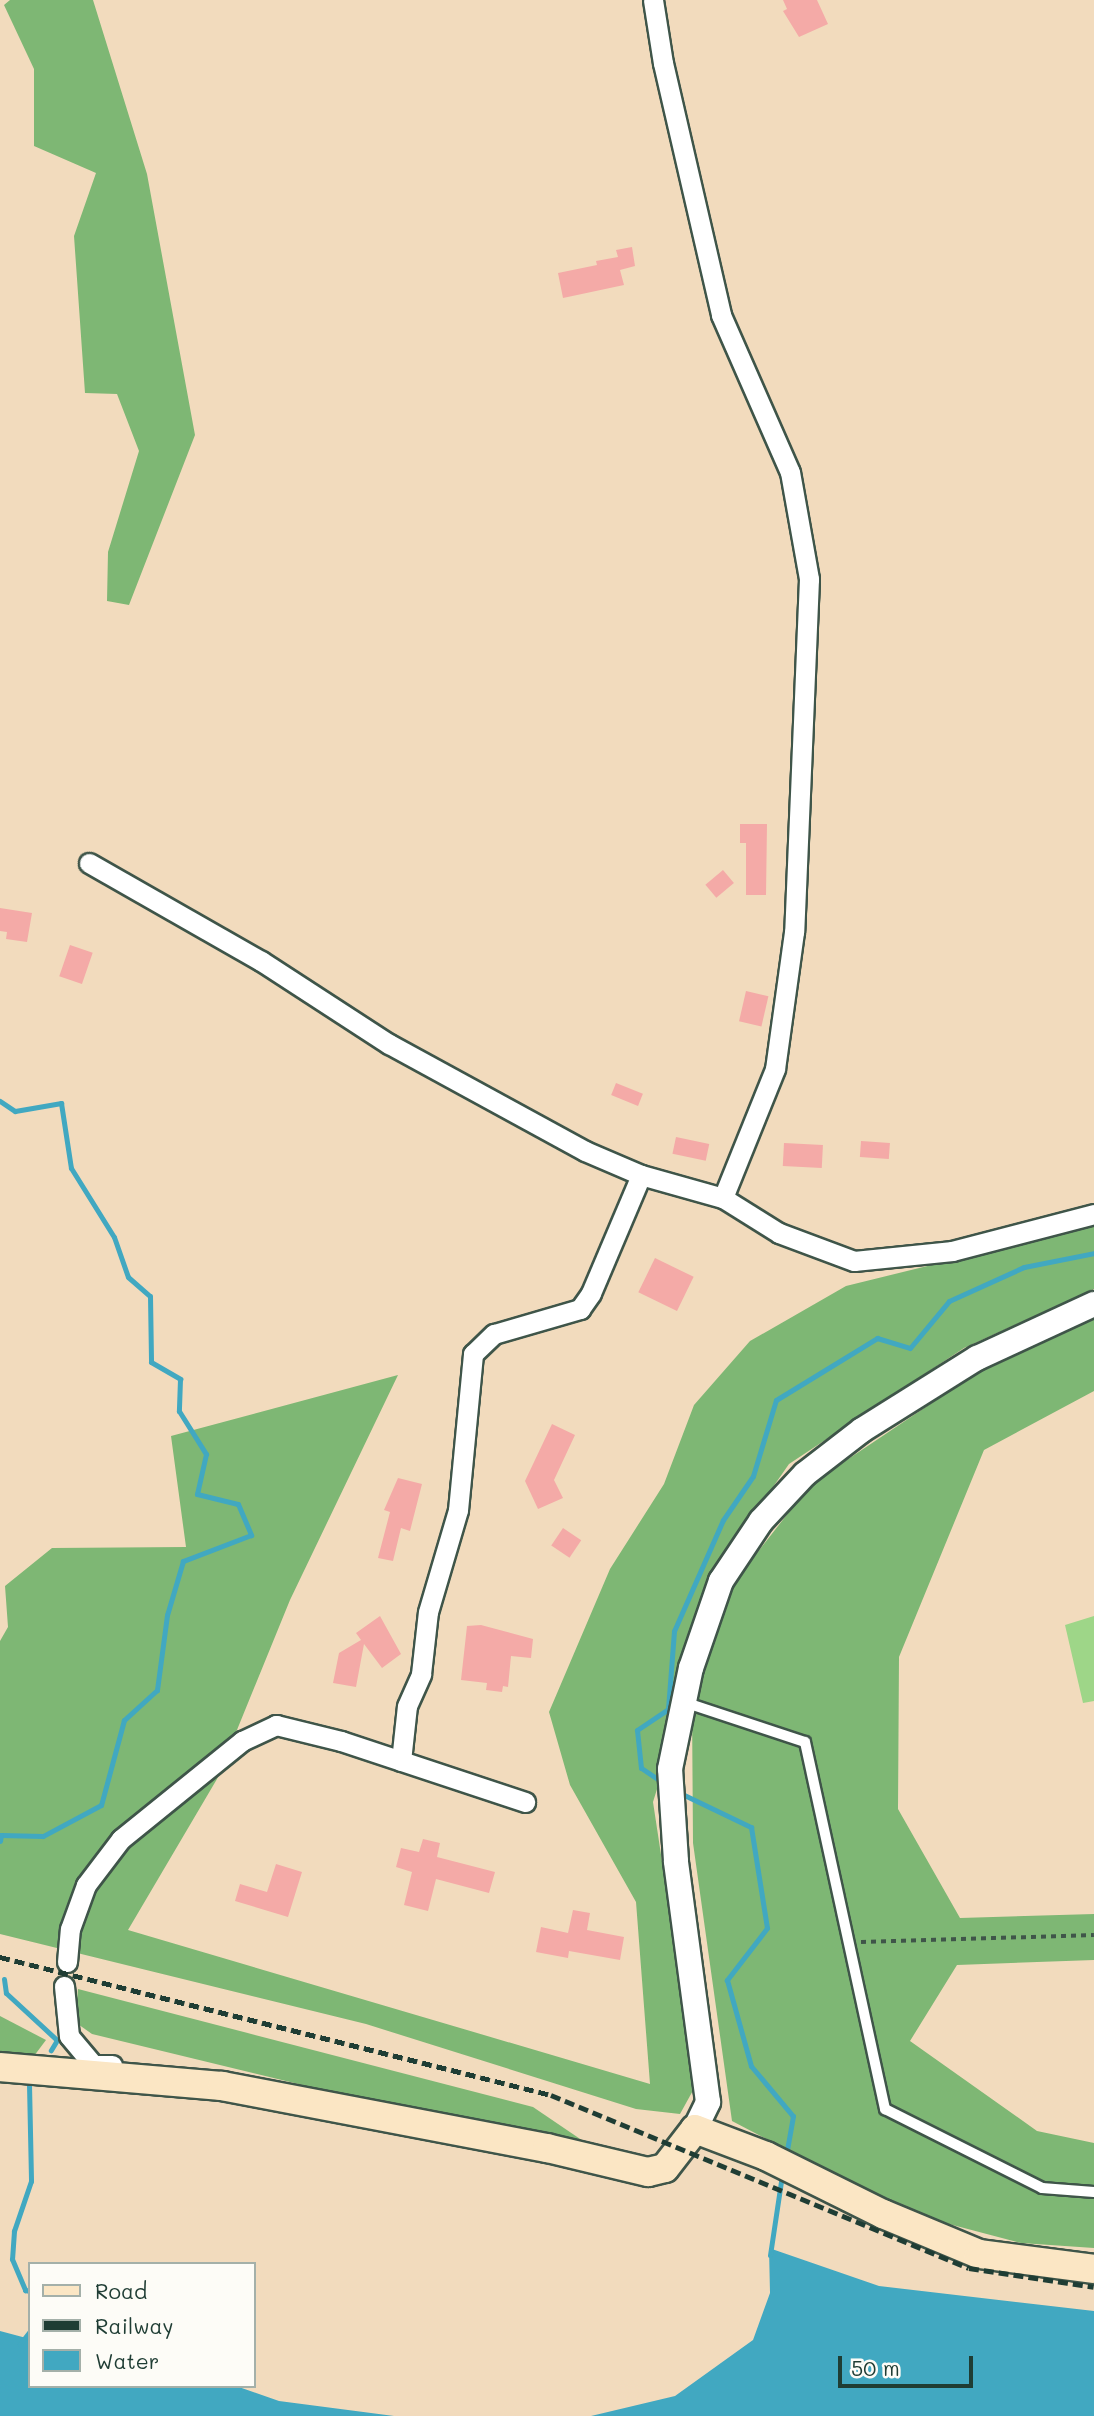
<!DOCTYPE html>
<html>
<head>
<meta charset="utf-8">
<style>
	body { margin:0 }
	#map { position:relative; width:1094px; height:2416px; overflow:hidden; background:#f2dbbd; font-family:Mali,sans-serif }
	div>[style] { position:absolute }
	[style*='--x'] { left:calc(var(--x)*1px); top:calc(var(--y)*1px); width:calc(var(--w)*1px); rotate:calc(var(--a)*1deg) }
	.green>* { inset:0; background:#9ed688 }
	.forest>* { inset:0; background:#7eb774 }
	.water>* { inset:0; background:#41a8c1 }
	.stream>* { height:5px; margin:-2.5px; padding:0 2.5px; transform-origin:2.5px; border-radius:2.5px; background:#41a8c1 }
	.building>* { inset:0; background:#f4aaa7; transform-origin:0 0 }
	.path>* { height:3.5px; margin-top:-1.75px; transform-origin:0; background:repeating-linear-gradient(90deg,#3f5549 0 5px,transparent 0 10px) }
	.roads { filter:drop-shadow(2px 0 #3f5549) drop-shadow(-2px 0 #3f5549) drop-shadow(0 2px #3f5549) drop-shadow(0 -2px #3f5549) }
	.service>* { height:10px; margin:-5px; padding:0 5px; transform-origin:5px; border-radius:5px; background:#fff }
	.minor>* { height:19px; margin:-9.5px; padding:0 9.5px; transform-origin:9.5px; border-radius:9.5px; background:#fff }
	.tertiary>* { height:24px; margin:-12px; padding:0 12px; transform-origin:12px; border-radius:12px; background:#fff }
	.secondary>* { height:28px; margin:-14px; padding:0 14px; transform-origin:14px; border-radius:14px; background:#fbe6c4 }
	.rail>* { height:5px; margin-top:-2.5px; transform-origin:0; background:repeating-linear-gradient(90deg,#1f3d34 0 10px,transparent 0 15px) }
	span { translate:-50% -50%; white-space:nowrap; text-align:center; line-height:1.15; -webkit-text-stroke:5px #fdfcf7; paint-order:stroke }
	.legend { position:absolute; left:28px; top:2262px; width:228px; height:126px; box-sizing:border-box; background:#fdfcf7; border:2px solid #a4b0a9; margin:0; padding:9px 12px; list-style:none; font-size:21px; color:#1f3d34 }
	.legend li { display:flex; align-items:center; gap:14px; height:35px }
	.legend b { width:35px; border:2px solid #a4b0a9 }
	.scale { position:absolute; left:838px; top:2356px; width:135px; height:32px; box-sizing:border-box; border:4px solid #1f3d34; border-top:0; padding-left:9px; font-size:21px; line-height:24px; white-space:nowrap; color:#1f3d34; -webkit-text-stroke:5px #fdfcf7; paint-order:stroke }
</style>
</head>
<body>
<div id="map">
	<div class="green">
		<i style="clip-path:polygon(1094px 1616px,1094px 1701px,1083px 1703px,1065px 1625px)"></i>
	</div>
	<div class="forest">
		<i style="clip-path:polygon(10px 0,93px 0,147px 174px,195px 435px,129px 605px,107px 601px,108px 552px,139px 451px,117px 394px,85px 393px,74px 236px,96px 173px,34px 146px,34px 69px,4px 5px)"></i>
		<i style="clip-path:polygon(1094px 1225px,1094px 1289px,964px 1348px,789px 1464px,711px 1576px,681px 1660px,684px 1702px,653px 1802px,696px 2085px,680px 2114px,636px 2109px,366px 2024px,0 1934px,0 1641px,8px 1627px,5px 1586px,52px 1548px,186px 1547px,171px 1436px,398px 1375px,290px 1600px,217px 1779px,128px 1930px,650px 2084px,636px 1902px,570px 1785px,549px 1712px,610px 1569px,664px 1484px,694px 1405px,750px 1341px,846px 1286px)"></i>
		<i style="clip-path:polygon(1094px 1319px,1094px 1391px,984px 1450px,899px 1657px,898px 1809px,960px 1918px,1094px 1914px,1094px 1960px,957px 1965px,910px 2041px,1037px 2131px,1094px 2143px,1094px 2248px,1021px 2243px,911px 2214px,732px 2121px,693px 1843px,692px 1705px,731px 1586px,811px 1484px,972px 1376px)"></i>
		<i style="clip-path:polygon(78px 1989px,533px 2107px,589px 2145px,323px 2090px,92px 2034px,75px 2022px)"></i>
		<i style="clip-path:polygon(0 2016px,46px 2040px,34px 2056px,0 2054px)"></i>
	</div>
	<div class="water">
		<i style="clip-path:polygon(769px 2248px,879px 2286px,1094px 2311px,1094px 2416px,591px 2416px,675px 2396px,753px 2340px,770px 2293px)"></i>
		<i style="clip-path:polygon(0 2331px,30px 2339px,30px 2386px,236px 2386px,279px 2401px,394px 2416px,0 2416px)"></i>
	</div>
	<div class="stream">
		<i style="--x:0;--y:1101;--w:18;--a:34"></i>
		<i style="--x:15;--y:1111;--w:47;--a:-9.9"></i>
		<i style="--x:61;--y:1103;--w:66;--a:81.3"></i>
		<i style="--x:71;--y:1168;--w:81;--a:58.1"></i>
		<i style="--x:114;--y:1237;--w:42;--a:70.7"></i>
		<i style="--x:128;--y:1277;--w:29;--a:41"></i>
		<i style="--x:150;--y:1296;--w:66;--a:89.1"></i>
		<i style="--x:151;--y:1362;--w:34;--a:30"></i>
		<i style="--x:180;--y:1379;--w:32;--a:92"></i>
		<i style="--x:179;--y:1411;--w:51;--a:57.9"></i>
		<i style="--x:206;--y:1454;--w:41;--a:102.7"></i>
		<i style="--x:197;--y:1494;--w:42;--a:13.7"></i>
		<i style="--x:238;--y:1504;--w:34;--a:67"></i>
		<i style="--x:251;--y:1535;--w:73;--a:159.1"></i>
		<i style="--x:183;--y:1561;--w:56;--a:106.5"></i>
		<i style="--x:167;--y:1615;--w:76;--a:97.6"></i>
		<i style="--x:157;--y:1690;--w:45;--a:137.7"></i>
		<i style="--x:124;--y:1720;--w:88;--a:105.1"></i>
		<i style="--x:101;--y:1805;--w:66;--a:151.9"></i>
		<i style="--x:43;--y:1836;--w:42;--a:-178.6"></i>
		<i style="--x:1;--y:1835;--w:6;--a:99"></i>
		<i style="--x:662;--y:1782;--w:25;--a:-146"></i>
		<i style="--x:641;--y:1768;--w:38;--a:-96"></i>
		<i style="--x:637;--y:1730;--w:37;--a:-34"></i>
		<i style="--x:668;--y:1709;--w:78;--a:-85.6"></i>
		<i style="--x:674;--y:1631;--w:121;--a:-66.2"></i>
		<i style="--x:723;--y:1520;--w:53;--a:-55.7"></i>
		<i style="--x:753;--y:1476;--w:79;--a:-73.2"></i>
		<i style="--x:776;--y:1400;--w:119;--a:-31.5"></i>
		<i style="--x:877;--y:1338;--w:34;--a:17"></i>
		<i style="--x:910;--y:1348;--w:61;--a:-50.3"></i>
		<i style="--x:949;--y:1301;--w:82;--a:-24.4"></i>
		<i style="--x:1024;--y:1267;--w:71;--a:-11.3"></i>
		<i style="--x:680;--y:1793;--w:79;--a:25.6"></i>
		<i style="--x:751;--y:1827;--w:102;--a:81"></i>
		<i style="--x:767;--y:1928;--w:66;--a:127.6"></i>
		<i style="--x:727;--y:1980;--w:89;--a:74.4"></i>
		<i style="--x:751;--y:2066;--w:65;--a:50"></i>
		<i style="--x:793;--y:2116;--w:40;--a:100"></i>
		<i style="--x:4;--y:1979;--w:14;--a:82"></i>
		<i style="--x:6;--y:1993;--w:69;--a:42.7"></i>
		<i style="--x:57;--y:2040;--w:12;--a:121"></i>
		<i style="--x:29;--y:2084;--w:97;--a:88.8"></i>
		<i style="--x:31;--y:2181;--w:53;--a:108.8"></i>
		<i style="--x:14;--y:2231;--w:28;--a:94"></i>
		<i style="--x:12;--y:2259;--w:34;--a:67"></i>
		<i style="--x:25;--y:2290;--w:5;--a:11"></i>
		<i style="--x:770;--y:2255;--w:81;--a:-81.5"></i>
		<i style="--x:20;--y:2344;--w:16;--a:-52"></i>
	</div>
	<div class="building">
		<i style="clip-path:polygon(783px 0,817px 0,828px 24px,799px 37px,783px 11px,787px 9px)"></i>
		<i style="clip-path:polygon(632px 247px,635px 266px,620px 270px,624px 285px,563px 298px,558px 273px,597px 265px,596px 261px,618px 257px,616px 250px)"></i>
		<i style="clip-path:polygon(740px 824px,767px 824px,766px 895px,746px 895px,746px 843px,740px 843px)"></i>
		<i style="left:723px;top:870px;width:17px;height:23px;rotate:50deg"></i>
		<i style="clip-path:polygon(0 908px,32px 913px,27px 942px,6px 939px,7px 932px,0 931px)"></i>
		<i style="left:70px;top:945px;width:24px;height:33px;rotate:19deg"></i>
		<i style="left:746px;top:991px;width:23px;height:31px;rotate:13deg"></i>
		<i style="left:616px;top:1083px;width:29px;height:13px;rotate:22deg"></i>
		<i style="left:676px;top:1137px;width:34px;height:17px;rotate:12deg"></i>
		<i style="left:861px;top:1141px;width:29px;height:16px;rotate:4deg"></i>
		<i style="left:784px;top:1143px;width:39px;height:23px;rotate:3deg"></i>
		<i style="left:655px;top:1258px;width:43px;height:38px;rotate:26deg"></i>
		<i style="clip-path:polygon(552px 1424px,575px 1435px,554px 1480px,563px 1498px,538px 1509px,525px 1481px)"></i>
		<i style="clip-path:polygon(398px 1478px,422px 1484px,410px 1531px,401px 1528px,393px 1561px,378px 1558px,390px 1512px,384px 1510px)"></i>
		<i style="left:563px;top:1528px;width:22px;height:21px;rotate:34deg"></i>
		<i style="clip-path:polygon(380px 1616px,401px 1654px,382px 1668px,364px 1644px,356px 1687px,333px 1683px,339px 1653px,361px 1640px,356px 1633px)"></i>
		<i style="clip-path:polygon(481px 1625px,533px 1639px,531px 1658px,511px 1656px,508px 1687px,503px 1686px,502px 1692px,486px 1690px,487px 1683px,461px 1680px,467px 1626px)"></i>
		<i style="clip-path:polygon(423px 1839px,440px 1843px,437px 1857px,495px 1872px,489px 1893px,436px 1879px,428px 1911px,404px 1905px,412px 1872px,396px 1867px,401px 1848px,419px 1852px)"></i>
		<i style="clip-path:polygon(276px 1864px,302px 1872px,288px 1917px,235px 1901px,240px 1884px,267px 1892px)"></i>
		<i style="clip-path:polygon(573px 1910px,590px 1913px,587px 1930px,624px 1937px,620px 1960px,569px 1951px,568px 1958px,536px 1952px,541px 1927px,568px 1933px)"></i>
	</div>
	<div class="path">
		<i style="--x:861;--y:1942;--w:233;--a:-1.7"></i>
	</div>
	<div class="roads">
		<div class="service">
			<i style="--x:684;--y:1702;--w:127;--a:18.3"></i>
			<i style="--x:805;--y:1742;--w:376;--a:77.7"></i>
			<i style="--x:885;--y:2109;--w:176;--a:26.7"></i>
			<i style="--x:1042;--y:2188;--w:52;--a:4.4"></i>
		</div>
		<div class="minor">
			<i style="--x:653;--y:0;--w:64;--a:81"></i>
			<i style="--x:663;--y:63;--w:259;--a:77"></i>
			<i style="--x:721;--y:315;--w:171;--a:66.3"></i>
			<i style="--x:790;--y:472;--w:109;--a:79.9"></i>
			<i style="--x:809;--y:579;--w:353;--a:92.4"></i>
			<i style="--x:794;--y:932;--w:138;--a:97.9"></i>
			<i style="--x:775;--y:1069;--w:139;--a:112"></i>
			<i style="--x:89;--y:863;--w:198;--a:29.7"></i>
			<i style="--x:261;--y:961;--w:153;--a:33"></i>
			<i style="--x:389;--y:1044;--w:223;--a:28.6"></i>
			<i style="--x:585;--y:1151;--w:61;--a:23.2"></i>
			<i style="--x:641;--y:1175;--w:85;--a:15.7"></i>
			<i style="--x:723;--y:1198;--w:66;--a:32"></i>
			<i style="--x:779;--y:1233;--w:80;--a:20.5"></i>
			<i style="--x:854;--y:1261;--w:99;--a:-5.8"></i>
			<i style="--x:952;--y:1251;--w:147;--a:-14.6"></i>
			<i style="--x:401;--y:1761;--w:55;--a:-83.8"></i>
			<i style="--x:407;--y:1706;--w:35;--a:-66"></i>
			<i style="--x:421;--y:1674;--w:62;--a:-83.6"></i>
			<i style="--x:428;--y:1612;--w:106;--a:-73.6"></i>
			<i style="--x:458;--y:1510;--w:157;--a:-84.5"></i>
			<i style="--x:473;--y:1354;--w:29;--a:-44"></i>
			<i style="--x:494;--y:1334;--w:90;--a:-16.2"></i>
			<i style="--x:580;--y:1309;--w:19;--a:-55"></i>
			<i style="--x:591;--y:1293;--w:128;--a:-67"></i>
			<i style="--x:67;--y:1962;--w:33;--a:-85"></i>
			<i style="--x:70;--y:1929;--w:47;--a:-70"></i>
			<i style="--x:86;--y:1885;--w:58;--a:-52.7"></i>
			<i style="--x:121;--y:1839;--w:156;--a:-39"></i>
			<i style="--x:242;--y:1741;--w:38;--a:-25"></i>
			<i style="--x:276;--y:1725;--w:67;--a:13.8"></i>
			<i style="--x:341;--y:1741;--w:194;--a:18.3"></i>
			<i style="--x:64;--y:1986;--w:50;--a:84.3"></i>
			<i style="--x:69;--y:2036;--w:38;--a:50"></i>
			<i style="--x:93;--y:2065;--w:19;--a:0"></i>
		</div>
		<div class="tertiary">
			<i style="--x:695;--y:2129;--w:30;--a:-64"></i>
			<i style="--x:708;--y:2102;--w:243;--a:-97.6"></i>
			<i style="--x:676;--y:1861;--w:92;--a:-93.7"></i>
			<i style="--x:670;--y:1769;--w:103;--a:-78.3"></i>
			<i style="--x:691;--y:1668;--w:92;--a:-71"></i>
			<i style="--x:721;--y:1581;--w:72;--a:-56.3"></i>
			<i style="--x:761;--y:1521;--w:64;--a:-46.9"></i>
			<i style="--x:805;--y:1474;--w:72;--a:-37.7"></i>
			<i style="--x:862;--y:1430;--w:136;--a:-32.1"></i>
			<i style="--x:977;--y:1358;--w:129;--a:-24.8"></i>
		</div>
		<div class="secondary">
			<i style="--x:0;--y:2067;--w:223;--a:4.9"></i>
			<i style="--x:222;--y:2086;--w:331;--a:10.8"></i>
			<i style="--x:547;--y:2148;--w:104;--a:13.4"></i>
			<i style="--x:648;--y:2172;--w:17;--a:-13"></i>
			<i style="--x:665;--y:2168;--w:49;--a:-52.4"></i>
			<i style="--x:695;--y:2129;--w:76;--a:20.8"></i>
			<i style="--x:766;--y:2156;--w:131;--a:26.4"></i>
			<i style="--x:883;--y:2214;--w:104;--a:22.6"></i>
			<i style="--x:979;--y:2254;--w:116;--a:7.4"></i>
		</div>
	</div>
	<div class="rail">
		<i style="--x:0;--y:1957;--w:568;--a:14.06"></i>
		<i style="--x:551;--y:2095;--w:452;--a:22.5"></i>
		<i style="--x:969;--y:2268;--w:126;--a:8.6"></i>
	</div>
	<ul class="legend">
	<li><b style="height:9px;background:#fbe6c4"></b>Road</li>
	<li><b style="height:9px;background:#1f3d34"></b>Railway</li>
	<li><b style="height:19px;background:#41a8c1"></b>Water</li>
	</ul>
	<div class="scale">50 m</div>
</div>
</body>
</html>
